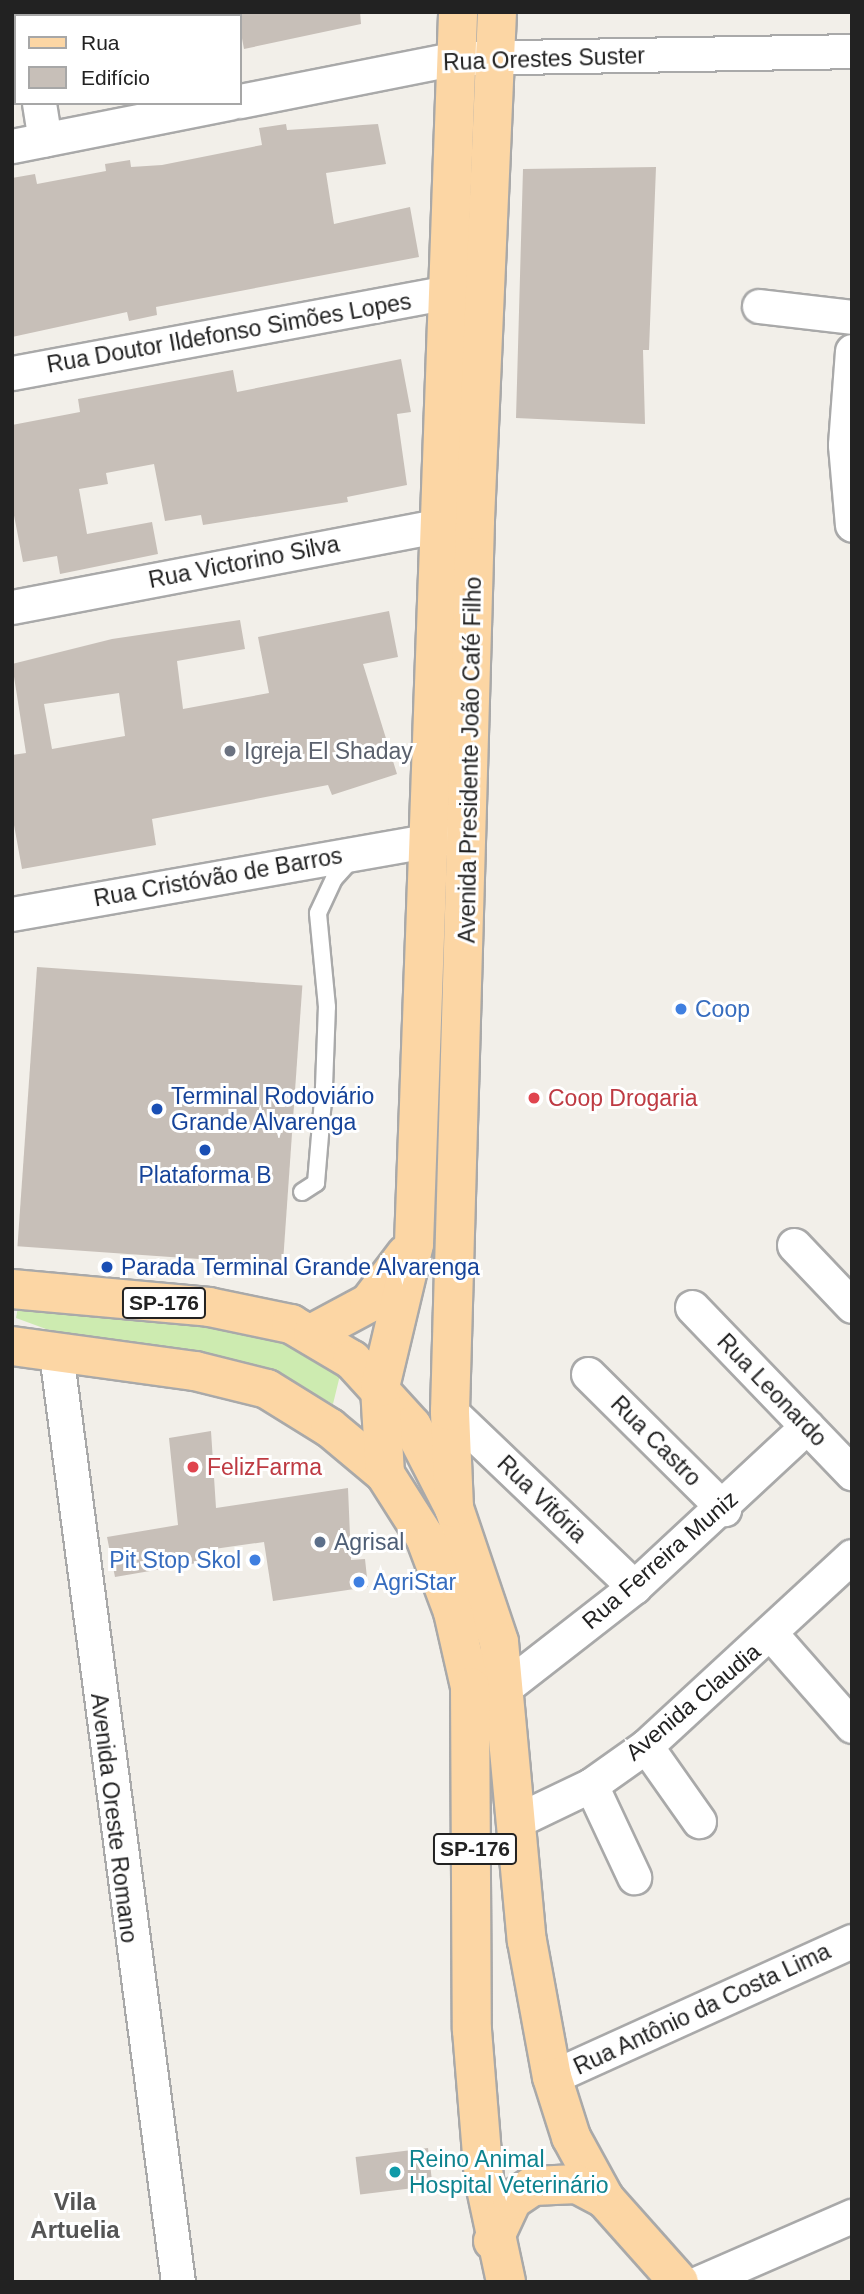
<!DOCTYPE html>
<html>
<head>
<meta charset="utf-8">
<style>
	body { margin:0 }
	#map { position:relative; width:864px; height:2294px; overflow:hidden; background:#f2efe9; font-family:Arial,sans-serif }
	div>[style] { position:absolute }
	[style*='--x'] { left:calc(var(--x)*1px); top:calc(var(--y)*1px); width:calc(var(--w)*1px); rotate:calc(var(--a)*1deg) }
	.grass>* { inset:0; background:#cdebb0 }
	.building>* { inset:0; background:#c7bfb8; transform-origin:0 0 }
	.roads { filter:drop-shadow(2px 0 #a9a9a9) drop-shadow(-2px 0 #a9a9a9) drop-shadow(0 2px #a9a9a9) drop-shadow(0 -2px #a9a9a9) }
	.lane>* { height:16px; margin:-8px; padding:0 8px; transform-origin:8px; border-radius:8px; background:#fff }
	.street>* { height:33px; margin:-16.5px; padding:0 16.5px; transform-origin:16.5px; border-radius:16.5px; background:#fff }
	.primary>* { height:38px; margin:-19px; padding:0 19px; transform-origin:19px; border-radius:19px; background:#fcd6a4 }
	.dots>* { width:19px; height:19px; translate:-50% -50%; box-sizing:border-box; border:4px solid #fff; border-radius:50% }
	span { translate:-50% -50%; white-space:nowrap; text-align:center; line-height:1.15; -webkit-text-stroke:6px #fff; paint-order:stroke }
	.shield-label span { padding:2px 5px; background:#fff; border:2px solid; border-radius:5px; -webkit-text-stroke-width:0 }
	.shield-label { font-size:21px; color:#222; font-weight:700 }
	.street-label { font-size:23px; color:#222 }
	.worship-label { font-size:23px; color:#5b616d }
	.left { translate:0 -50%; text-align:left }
	.shop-label { font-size:23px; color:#366cbe }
	.right { translate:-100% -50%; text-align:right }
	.transit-label { font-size:23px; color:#164399 }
	.health-label { font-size:23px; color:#be3a42 }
	.service-label { font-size:23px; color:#4e5e75 }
	.culture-label { font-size:23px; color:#0d838f }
	.neighbourhood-label { font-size:24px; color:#555; font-weight:700 }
	.frame { position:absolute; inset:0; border:14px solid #222; pointer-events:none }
	.legend { position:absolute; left:14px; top:14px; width:228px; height:91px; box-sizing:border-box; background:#fff; border:2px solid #a7a7a7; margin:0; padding:9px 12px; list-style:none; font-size:21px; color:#222 }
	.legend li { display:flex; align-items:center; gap:14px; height:35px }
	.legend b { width:35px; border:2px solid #a7a7a7 }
</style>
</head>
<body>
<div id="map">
	<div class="grass">
		<i style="clip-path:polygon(18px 1307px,276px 1330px,342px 1367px,333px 1404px,275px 1373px,46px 1329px,16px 1318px)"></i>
	</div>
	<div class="building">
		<i style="clip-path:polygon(237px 12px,360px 12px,361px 24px,244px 49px)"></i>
		<i style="clip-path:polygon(286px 124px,287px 130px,378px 124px,386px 164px,326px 173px,334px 224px,410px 207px,419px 257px,156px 307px,157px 315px,129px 321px,127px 312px,12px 337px,12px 178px,35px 174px,37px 184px,106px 171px,105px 164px,130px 160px,131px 167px,162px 165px,262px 145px,259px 128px)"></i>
		<i style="clip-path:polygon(656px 167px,649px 350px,643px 350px,645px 424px,516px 418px,523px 169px)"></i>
		<i style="clip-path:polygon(401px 359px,411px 412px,397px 414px,407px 485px,347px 497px,348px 502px,203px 525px,201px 515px,165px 521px,154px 464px,106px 473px,108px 484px,79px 489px,87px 534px,152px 522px,158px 554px,60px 574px,57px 556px,23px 562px,12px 505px,12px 425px,80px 412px,78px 399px,233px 370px,237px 392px)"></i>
		<i style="clip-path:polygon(evenodd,389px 611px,398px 657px,363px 664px,397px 774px,332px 795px,328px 785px,152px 819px,156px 845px,22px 869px,12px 814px,12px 755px,26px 753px,12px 664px,112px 639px,240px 620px,245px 649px,177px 661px,183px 709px,269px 693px,258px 637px,389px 611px,119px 693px,125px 736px,52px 749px,44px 704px,119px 693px)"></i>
		<i style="left:37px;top:967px;width:266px;height:280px;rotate:4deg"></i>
		<i style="clip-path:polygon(211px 1431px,216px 1508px,348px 1488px,351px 1560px,365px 1559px,368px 1587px,273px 1601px,264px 1542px,214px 1549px,214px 1560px,115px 1577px,107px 1537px,178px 1525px,169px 1438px)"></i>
		<i style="left:428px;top:2148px;width:38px;height:73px;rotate:83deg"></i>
	</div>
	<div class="roads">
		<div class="lane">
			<i style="--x:302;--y:1192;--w:17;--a:-33"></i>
			<i style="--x:316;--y:1183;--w:96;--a:-85.2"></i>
			<i style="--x:324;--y:1087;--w:80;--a:-87.9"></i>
			<i style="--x:327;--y:1007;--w:94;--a:-95.5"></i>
			<i style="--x:318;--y:913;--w:38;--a:-65"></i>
			<i style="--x:334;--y:879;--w:27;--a:-48"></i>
		</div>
		<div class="street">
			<i style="--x:23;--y:12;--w:4;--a:90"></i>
			<i style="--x:240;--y:101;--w:221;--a:-11.2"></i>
			<i style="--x:457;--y:58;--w:395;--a:-1"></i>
			<i style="--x:39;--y:103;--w:37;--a:81"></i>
			<i style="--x:12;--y:146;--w:222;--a:-11.2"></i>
			<i style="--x:759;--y:306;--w:94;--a:6.7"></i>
			<i style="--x:852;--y:351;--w:94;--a:94.3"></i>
			<i style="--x:845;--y:445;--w:80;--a:85"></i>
			<i style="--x:12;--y:373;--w:440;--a:-10.5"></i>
			<i style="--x:12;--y:607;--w:460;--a:-10.8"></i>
			<i style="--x:12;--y:914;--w:449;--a:-10"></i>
			<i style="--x:794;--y:1245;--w:84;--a:46.4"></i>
			<i style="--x:692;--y:1307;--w:231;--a:46.1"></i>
			<i style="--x:56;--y:1353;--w:937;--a:82.52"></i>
			<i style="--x:588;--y:1374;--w:192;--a:44.8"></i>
			<i style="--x:450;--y:1411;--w:255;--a:43.7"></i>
			<i style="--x:772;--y:1635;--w:121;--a:48.7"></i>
			<i style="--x:507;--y:1686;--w:161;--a:-37.9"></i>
			<i style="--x:634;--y:1587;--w:236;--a:-42.9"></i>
			<i style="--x:646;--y:1746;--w:92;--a:54.8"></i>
			<i style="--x:591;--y:1785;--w:102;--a:64.9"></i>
			<i style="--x:516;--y:1821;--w:83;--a:-25.6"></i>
			<i style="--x:591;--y:1785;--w:67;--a:-35.3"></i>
			<i style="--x:646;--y:1746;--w:280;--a:-42.7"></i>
			<i style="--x:552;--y:2077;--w:329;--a:-24.4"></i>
			<i style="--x:700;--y:2282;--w:166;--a:-23.5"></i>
		</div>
		<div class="primary">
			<i style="--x:12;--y:1289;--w:198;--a:5.2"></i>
			<i style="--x:209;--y:1307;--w:84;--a:11.7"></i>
			<i style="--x:291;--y:1324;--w:71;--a:30.5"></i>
			<i style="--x:352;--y:1360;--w:89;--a:47.7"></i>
			<i style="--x:412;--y:1426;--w:92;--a:62.9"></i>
			<i style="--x:454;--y:1508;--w:141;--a:71.4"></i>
			<i style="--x:499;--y:1642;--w:300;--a:84.7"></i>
			<i style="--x:527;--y:1941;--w:138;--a:79.6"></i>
			<i style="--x:552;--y:2077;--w:63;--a:72.4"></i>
			<i style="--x:571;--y:2137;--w:71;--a:61.3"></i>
			<i style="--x:605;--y:2199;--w:111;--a:48.3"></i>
			<i style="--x:313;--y:1333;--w:64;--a:-28.2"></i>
			<i style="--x:369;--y:1303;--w:61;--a:-52.9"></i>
			<i style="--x:12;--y:1346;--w:185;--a:7.8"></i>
			<i style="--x:195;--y:1371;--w:74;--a:14"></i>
			<i style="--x:267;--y:1389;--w:74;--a:31.8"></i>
			<i style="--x:330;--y:1428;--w:72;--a:39.9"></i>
			<i style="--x:385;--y:1474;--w:75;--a:57.6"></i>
			<i style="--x:425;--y:1537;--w:80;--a:69.5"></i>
			<i style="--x:453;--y:1612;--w:77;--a:77.2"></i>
			<i style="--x:470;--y:1687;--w:343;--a:89.7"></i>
			<i style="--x:472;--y:2030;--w:149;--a:85.4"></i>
			<i style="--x:484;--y:2179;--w:105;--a:77.9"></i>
			<i style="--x:385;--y:1474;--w:87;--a:-93.3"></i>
			<i style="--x:380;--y:1387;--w:147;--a:-76.6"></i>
			<i style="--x:414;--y:1244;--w:1233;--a:-87.95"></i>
			<i style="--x:454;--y:1508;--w:97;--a:-92.4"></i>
			<i style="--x:450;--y:1411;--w:891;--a:-88.39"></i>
			<i style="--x:475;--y:520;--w:508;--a:-87.52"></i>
			<i style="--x:493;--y:2241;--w:45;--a:-65.1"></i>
			<i style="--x:512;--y:2200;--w:25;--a:-34"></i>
			<i style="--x:533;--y:2186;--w:44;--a:-2.6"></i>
			<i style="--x:577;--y:2184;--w:32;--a:28"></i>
		</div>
	</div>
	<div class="dots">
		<i style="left:230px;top:751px;background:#6b7280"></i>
		<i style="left:681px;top:1009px;background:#3f7fe0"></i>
		<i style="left:534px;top:1098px;background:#e0444e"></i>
		<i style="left:157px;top:1109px;background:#1a4fb4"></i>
		<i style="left:205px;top:1150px;background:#1a4fb4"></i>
		<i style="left:107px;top:1267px;background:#1a4fb4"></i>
		<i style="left:193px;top:1467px;background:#e0444e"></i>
		<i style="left:320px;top:1542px;background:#5c6f8a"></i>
		<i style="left:255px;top:1560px;background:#3f7fe0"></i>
		<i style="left:359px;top:1582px;background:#3f7fe0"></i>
		<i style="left:395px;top:2172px;background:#0f9aa8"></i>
	</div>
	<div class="shield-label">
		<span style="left:164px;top:1303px">SP-176</span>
		<span style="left:475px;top:1849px">SP-176</span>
	</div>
	<div class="street-label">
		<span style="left:544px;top:59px;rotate:-2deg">Rua Orestes Suster</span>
		<span style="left:229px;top:333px;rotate:-10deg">Rua Doutor Ildefonso Simões Lopes</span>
		<span style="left:244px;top:562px;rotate:-11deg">Rua Victorino Silva</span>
		<span style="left:470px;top:760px;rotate:-89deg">Avenida Presidente João Café Filho</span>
		<span style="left:218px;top:877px;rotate:-10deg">Rua Cristóvão de Barros</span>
		<span style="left:772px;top:1390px;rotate:46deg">Rua Leonardo</span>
		<span style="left:656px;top:1441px;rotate:45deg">Rua Castro</span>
		<span style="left:542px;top:1499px;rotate:44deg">Rua Vitória</span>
		<span style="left:660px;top:1560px;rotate:-41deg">Rua Ferreira Muniz</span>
		<span style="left:693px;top:1702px;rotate:-40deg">Avenida Claudia</span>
		<span style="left:114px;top:1818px;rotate:83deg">Avenida Oreste Romano</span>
		<span style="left:702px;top:2009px;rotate:-25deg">Rua Antônio da Costa Lima</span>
	</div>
	<div class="worship-label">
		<span class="left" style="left:244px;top:751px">Igreja El Shaday</span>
	</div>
	<div class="shop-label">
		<span class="left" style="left:695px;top:1009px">Coop</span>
		<span class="right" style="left:241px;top:1560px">Pit Stop Skol</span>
		<span class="left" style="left:373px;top:1582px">AgriStar</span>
	</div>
	<div class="transit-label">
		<span class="left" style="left:171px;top:1109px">Terminal Rodoviário<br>Grande Alvarenga</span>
		<span style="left:205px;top:1175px">Plataforma B</span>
		<span class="left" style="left:121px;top:1267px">Parada Terminal Grande Alvarenga</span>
	</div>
	<div class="health-label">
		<span class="left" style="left:548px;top:1098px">Coop Drogaria</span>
		<span class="left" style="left:207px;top:1467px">FelizFarma</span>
	</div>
	<div class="service-label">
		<span class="left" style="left:334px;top:1542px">Agrisal</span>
	</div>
	<div class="culture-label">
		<span class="left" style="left:409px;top:2172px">Reino Animal<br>Hospital Veterinário</span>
	</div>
	<div class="neighbourhood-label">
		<span style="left:75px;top:2216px">Vila<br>Artuelia</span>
	</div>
	<div class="frame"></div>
	<ul class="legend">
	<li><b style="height:9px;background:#fcd6a4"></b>Rua</li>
	<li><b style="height:19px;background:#c7bfb8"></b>Edifício</li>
	</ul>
</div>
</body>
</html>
